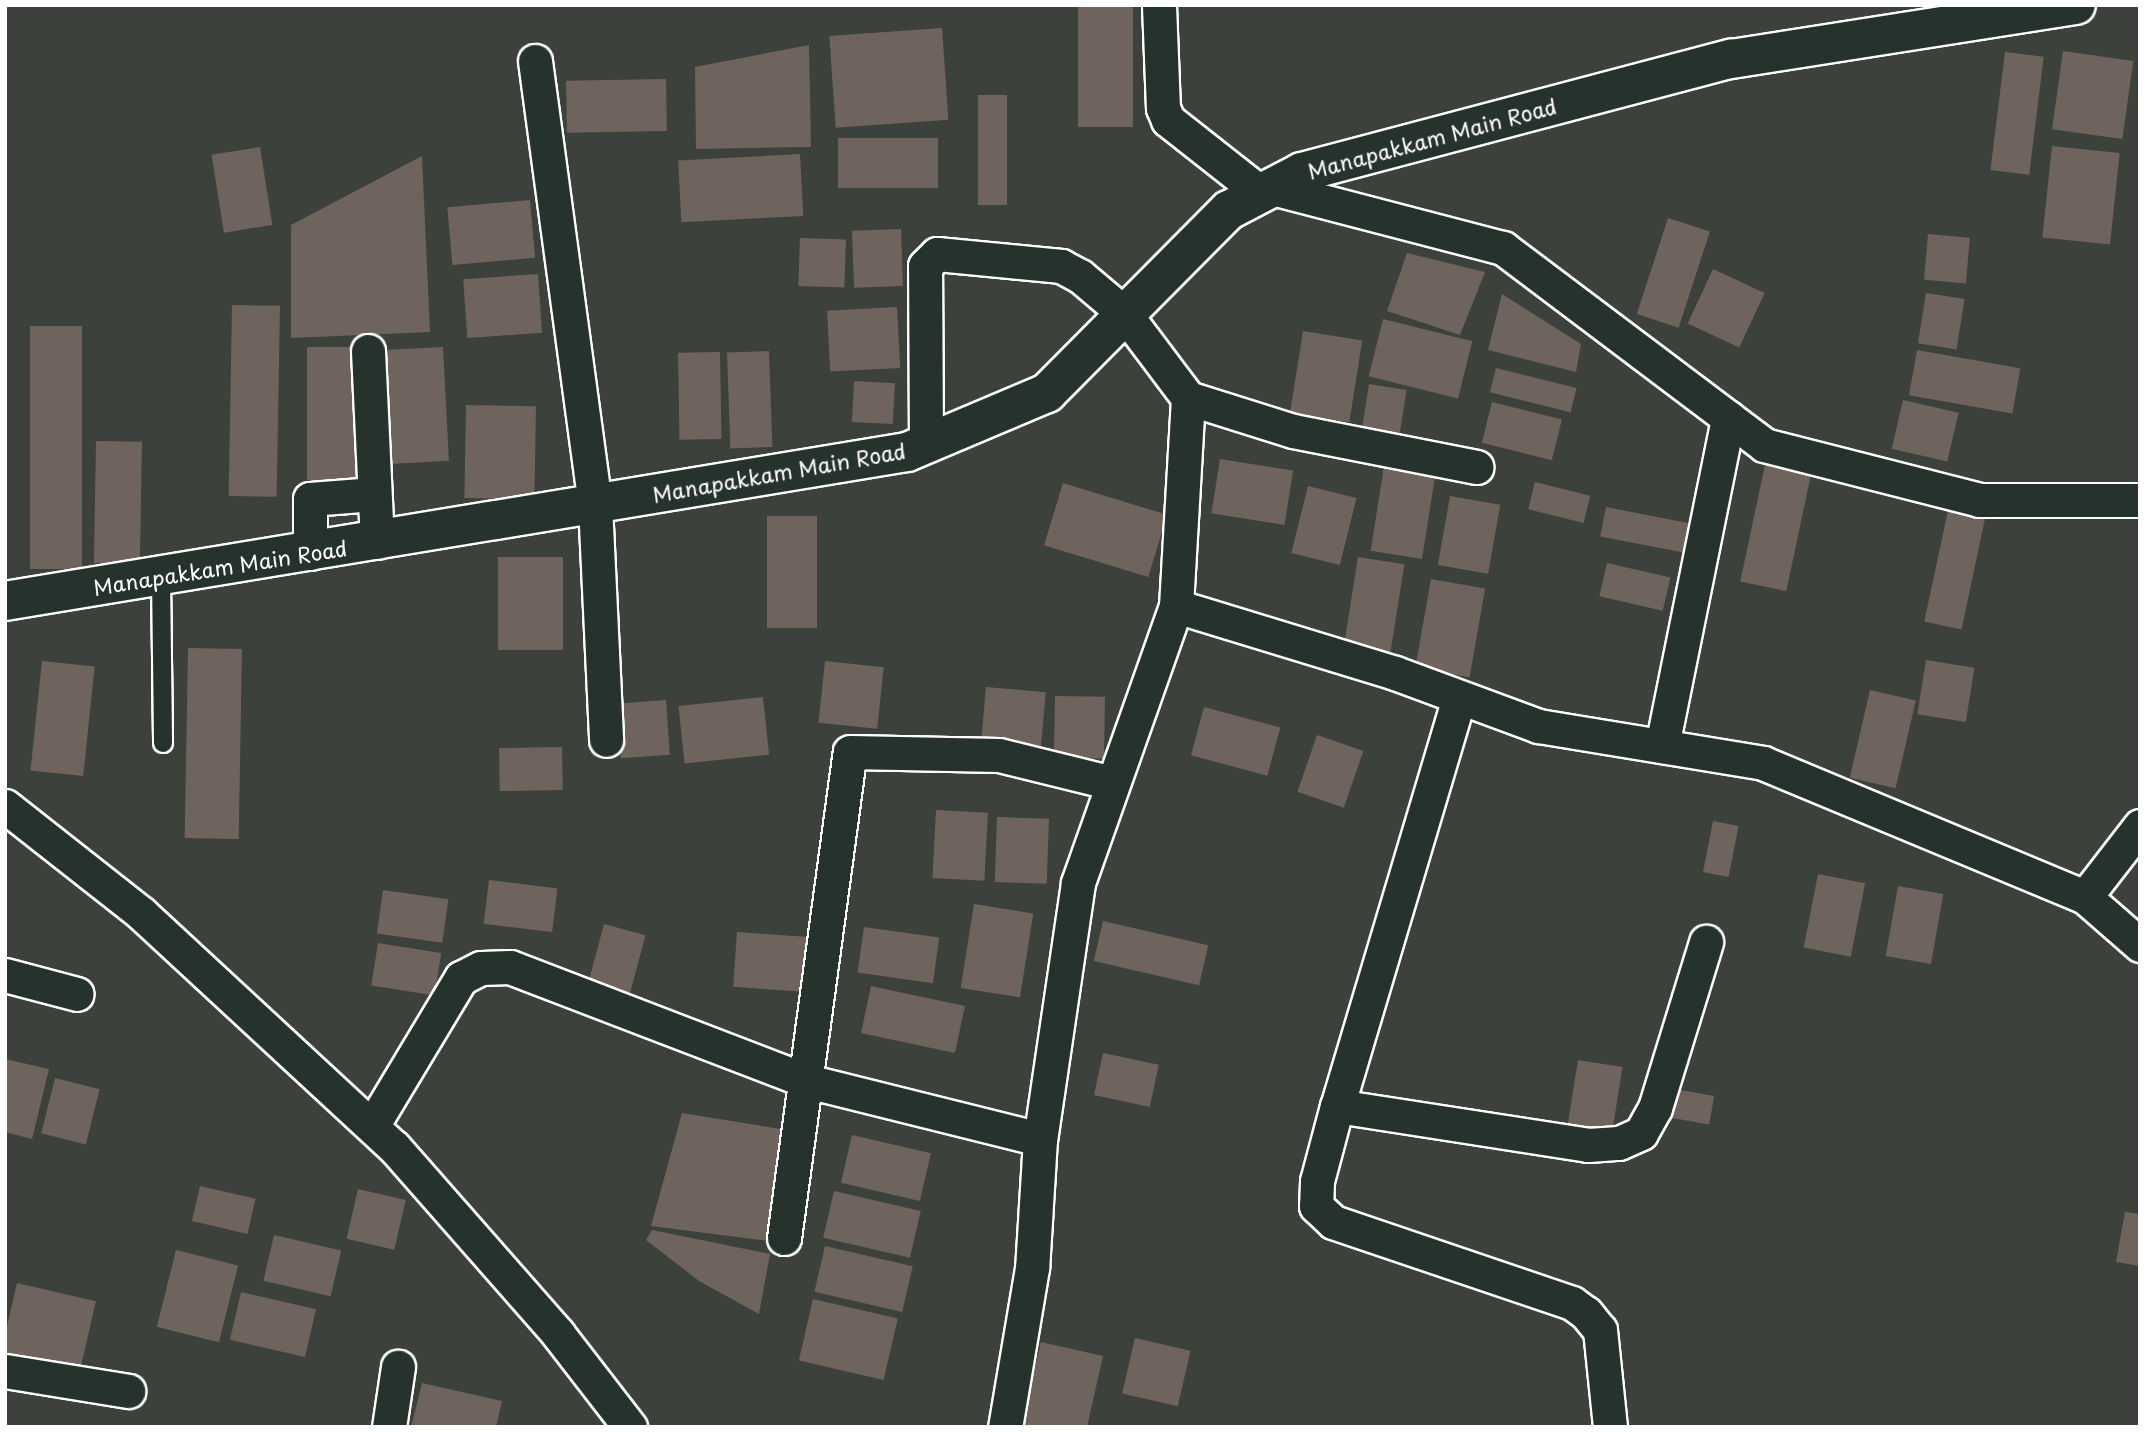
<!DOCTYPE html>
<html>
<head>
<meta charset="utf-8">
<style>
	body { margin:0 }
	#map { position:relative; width:2145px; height:1432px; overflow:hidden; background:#3c413b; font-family:"Playpen Sans",sans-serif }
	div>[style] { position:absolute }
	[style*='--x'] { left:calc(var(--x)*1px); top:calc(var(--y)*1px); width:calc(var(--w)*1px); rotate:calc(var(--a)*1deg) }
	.building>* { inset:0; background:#6f635d; transform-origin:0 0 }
	.roads { filter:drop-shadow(2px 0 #fff) drop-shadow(-2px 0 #fff) drop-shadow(0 2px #fff) drop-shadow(0 -2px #fff) }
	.lane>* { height:18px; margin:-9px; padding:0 9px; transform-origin:9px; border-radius:9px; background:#26332d }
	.street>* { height:33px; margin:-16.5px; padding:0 16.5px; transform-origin:16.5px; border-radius:16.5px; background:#26332d }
	.secondary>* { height:38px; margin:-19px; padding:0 19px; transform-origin:19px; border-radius:19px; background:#26332d }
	span { translate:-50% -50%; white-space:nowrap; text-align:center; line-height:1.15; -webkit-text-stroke:6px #26332d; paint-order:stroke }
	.street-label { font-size:21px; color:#fff }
	.frame { position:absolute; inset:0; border:7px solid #fff; pointer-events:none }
</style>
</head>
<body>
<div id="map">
	<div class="building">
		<i style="left:1078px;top:5px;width:55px;height:122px"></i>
		<i style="left:942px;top:28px;width:92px;height:113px;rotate:86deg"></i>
		<i style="clip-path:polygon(809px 45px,811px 147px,696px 149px,695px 67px)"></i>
		<i style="left:2063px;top:51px;width:71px;height:79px;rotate:8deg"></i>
		<i style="left:2005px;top:52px;width:39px;height:119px;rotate:7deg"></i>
		<i style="left:666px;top:79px;width:52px;height:100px;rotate:89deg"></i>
		<i style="left:978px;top:95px;width:29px;height:110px"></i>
		<i style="left:838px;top:138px;width:100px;height:50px"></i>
		<i style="left:2052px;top:146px;width:68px;height:92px;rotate:6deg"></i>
		<i style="left:260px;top:147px;width:79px;height:49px;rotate:81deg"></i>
		<i style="left:800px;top:154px;width:62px;height:122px;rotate:87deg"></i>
		<i style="clip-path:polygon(422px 156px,430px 332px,291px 338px,291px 225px)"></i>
		<i style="left:530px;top:200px;width:58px;height:83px;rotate:85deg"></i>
		<i style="left:1668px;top:218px;width:44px;height:101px;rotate:18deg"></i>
		<i style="left:901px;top:229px;width:57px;height:49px;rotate:88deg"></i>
		<i style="left:1928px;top:234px;width:42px;height:46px;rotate:5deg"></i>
		<i style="left:800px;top:238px;width:46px;height:48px;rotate:2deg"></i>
		<i style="clip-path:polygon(1407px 253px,1485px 272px,1460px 335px,1387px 311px)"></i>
		<i style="left:1713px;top:269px;width:57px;height:60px;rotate:25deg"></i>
		<i style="left:538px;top:274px;width:59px;height:75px;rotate:86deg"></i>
		<i style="left:1926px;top:293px;width:39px;height:51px;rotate:9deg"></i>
		<i style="clip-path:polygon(1502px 294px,1581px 344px,1576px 372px,1488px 350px)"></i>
		<i style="left:232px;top:305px;width:48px;height:191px;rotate:1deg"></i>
		<i style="left:897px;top:307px;width:61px;height:70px;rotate:87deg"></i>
		<i style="left:1383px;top:319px;width:92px;height:59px;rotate:14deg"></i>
		<i style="left:30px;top:326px;width:52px;height:243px"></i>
		<i style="left:1303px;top:331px;width:60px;height:83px;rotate:9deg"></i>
		<i style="left:361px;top:347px;width:133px;height:54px;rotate:90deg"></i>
		<i style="left:443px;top:347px;width:114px;height:59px;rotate:87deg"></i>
		<i style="left:1917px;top:350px;width:105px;height:46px;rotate:10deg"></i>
		<i style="left:769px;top:351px;width:96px;height:42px;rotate:88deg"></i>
		<i style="left:720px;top:352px;width:87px;height:42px;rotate:89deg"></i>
		<i style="left:1496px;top:368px;width:83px;height:25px;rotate:14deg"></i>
		<i style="left:854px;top:381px;width:41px;height:41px;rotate:3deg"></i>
		<i style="left:1369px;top:384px;width:38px;height:55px;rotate:9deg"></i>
		<i style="left:1903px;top:400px;width:57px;height:50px;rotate:13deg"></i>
		<i style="left:1492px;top:402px;width:72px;height:42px;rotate:14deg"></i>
		<i style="left:466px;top:405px;width:70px;height:93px;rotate:1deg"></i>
		<i style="left:96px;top:441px;width:46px;height:122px;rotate:1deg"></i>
		<i style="left:1220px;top:459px;width:74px;height:55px;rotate:9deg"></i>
		<i style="left:1385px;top:460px;width:52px;height:92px;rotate:9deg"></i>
		<i style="left:1765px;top:465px;width:47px;height:119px;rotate:12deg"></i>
		<i style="left:1535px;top:482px;width:57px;height:28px;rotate:14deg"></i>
		<i style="left:1063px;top:483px;width:109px;height:65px;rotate:17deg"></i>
		<i style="left:1308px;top:486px;width:50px;height:69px;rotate:14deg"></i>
		<i style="left:1450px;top:496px;width:51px;height:70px;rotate:10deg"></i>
		<i style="left:1606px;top:507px;width:86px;height:30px;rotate:11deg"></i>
		<i style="left:1948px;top:510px;width:38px;height:114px;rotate:12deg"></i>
		<i style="left:767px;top:516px;width:50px;height:112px"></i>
		<i style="left:498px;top:557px;width:65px;height:93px"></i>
		<i style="left:1358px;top:557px;width:47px;height:92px;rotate:9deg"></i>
		<i style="left:1607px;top:563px;width:65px;height:34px;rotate:13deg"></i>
		<i style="left:1431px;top:579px;width:55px;height:90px;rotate:10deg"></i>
		<i style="left:188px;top:648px;width:54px;height:190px;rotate:1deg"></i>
		<i style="left:1926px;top:660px;width:49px;height:55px;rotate:9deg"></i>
		<i style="left:42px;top:661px;width:53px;height:110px;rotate:6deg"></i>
		<i style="left:825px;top:661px;width:59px;height:62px;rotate:6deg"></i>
		<i style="left:986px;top:687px;width:60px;height:63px;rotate:5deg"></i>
		<i style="left:1870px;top:690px;width:47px;height:90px;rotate:13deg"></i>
		<i style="left:1055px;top:696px;width:50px;height:62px;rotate:1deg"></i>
		<i style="left:763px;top:697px;width:58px;height:85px;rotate:84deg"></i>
		<i style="left:666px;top:700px;width:55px;height:49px;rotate:86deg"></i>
		<i style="left:1204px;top:707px;width:79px;height:50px;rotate:15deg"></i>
		<i style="left:1317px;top:735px;width:49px;height:60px;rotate:19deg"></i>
		<i style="left:562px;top:747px;width:43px;height:63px;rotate:89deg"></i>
		<i style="left:936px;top:810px;width:52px;height:68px;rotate:3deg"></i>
		<i style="left:997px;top:817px;width:52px;height:65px;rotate:2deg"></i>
		<i style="left:1713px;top:821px;width:26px;height:52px;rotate:11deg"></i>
		<i style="left:1818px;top:874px;width:48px;height:75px;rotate:11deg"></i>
		<i style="left:489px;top:880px;width:69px;height:44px;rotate:7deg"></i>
		<i style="left:1898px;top:886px;width:46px;height:71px;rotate:10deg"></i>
		<i style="left:383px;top:890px;width:66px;height:44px;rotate:8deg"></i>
		<i style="left:974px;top:904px;width:60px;height:85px;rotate:9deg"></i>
		<i style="left:1103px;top:921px;width:108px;height:41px;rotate:13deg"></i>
		<i style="left:604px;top:924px;width:43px;height:68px;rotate:15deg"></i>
		<i style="left:864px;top:927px;width:76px;height:46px;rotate:8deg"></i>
		<i style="left:737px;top:932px;width:75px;height:55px;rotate:4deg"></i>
		<i style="left:378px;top:943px;width:64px;height:43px;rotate:9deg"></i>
		<i style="left:871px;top:986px;width:96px;height:48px;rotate:12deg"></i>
		<i style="left:1103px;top:1053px;width:57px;height:43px;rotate:12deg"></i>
		<i style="clip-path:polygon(5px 1059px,49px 1069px,32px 1139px,5px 1132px)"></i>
		<i style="left:1578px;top:1060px;width:45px;height:68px;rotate:9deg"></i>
		<i style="left:55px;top:1078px;width:46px;height:57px;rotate:14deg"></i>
		<i style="left:1663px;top:1087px;width:52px;height:29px;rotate:10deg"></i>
		<i style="clip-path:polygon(682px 1113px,787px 1130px,775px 1242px,651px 1226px)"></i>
		<i style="left:852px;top:1135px;width:81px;height:49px;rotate:13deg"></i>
		<i style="left:200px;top:1186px;width:57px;height:36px;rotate:13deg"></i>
		<i style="left:358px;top:1189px;width:49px;height:51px;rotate:13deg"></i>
		<i style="left:834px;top:1191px;width:89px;height:48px;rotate:13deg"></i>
		<i style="clip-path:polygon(2125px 1212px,2140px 1214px,2140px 1266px,2116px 1262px)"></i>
		<i style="clip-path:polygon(652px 1230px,770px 1254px,759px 1314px,699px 1281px,646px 1240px)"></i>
		<i style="left:274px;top:1235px;width:69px;height:47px;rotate:13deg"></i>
		<i style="left:825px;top:1246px;width:90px;height:47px;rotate:13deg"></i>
		<i style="left:176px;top:1250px;width:64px;height:79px;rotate:14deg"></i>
		<i style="left:17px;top:1283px;width:81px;height:70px;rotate:13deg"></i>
		<i style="left:241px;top:1292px;width:77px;height:49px;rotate:13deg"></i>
		<i style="left:813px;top:1299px;width:87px;height:63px;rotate:13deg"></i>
		<i style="left:1135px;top:1338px;width:57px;height:57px;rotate:13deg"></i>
		<i style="clip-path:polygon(1041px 1342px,1103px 1356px,1087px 1427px,1021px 1427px)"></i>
		<i style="clip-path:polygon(422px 1383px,502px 1401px,496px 1427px,411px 1427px)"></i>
	</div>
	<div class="roads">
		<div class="lane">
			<i style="--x:161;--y:576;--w:167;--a:89.3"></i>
		</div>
		<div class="street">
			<i style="--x:1159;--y:5;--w:103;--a:87.8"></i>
			<i style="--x:1163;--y:108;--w:13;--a:67"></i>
			<i style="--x:1168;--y:120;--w:120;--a:38.2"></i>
			<i style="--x:535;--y:61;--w:447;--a:82.3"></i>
			<i style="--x:595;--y:504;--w:236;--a:87.3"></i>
			<i style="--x:1272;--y:188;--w:239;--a:14.6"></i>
			<i style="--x:1503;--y:248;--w:327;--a:37"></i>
			<i style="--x:1764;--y:445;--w:222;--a:14.3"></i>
			<i style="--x:1979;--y:500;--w:161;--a:0"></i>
			<i style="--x:368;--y:351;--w:191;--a:87.3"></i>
			<i style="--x:1188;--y:398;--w:110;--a:17.4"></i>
			<i style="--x:1293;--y:431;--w:187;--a:11.1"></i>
			<i style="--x:926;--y:444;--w:178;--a:-90.3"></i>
			<i style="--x:925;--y:266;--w:17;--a:-45"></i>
			<i style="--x:937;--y:254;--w:125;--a:5.5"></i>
			<i style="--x:1061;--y:266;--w:21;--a:28"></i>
			<i style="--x:1080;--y:276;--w:59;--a:40.2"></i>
			<i style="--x:1125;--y:314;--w:105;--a:53.1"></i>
			<i style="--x:1188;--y:398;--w:208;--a:93.3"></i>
			<i style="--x:1176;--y:606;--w:294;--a:109.5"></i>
			<i style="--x:1078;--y:883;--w:259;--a:98.4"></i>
			<i style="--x:1040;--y:1139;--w:129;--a:93.5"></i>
			<i style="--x:1032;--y:1268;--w:161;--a:99.6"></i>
			<i style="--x:310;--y:553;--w:54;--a:-90"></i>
			<i style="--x:310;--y:499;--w:64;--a:-4.5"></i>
			<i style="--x:1176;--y:606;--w:229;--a:17"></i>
			<i style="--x:1395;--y:673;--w:153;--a:20.3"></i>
			<i style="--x:1538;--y:726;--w:228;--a:9.3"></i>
			<i style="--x:1763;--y:763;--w:349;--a:22.6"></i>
			<i style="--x:2085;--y:897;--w:90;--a:-52.2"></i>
			<i style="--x:1458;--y:701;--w:423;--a:106.6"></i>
			<i style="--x:1337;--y:1106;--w:78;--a:104.9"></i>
			<i style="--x:1317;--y:1181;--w:25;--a:92"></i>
			<i style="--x:1316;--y:1206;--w:23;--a:43"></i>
			<i style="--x:1333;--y:1222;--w:252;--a:18.7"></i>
			<i style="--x:1572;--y:1303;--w:17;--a:36"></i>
			<i style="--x:1586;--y:1313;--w:22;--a:51"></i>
			<i style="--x:1600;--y:1330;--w:98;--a:84.1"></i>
			<i style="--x:1662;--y:746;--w:335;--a:-78.6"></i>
			<i style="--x:5;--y:806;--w:174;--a:38.2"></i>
			<i style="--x:142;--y:914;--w:343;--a:42.8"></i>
			<i style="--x:394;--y:1147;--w:249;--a:48.7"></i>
			<i style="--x:558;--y:1334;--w:118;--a:52.3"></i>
			<i style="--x:2085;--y:897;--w:73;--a:41.1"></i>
			<i style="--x:5;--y:975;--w:74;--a:14.8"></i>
			<i style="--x:1337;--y:1106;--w:254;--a:8.8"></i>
			<i style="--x:1588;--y:1145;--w:31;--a:-4"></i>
			<i style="--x:1619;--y:1143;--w:24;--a:-24"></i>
			<i style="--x:1641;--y:1133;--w:29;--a:-61"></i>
			<i style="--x:1655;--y:1108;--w:174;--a:-72.9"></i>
			<i style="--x:372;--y:1126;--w:173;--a:-59"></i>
			<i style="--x:461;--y:978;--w:22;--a:-27"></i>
			<i style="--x:481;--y:968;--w:29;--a:-2"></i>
			<i style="--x:510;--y:967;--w:318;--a:21"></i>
			<i style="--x:807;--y:1081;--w:240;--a:14"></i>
			<i style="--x:784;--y:1238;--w:490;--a:-82.3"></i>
			<i style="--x:850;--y:752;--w:149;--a:1.2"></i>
			<i style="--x:999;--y:755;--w:117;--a:13.8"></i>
			<i style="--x:5;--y:1371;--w:125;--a:9.2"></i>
			<i style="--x:389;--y:1427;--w:61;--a:-81.5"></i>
		</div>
		<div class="secondary">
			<i style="--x:5;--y:601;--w:914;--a:-9.38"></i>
			<i style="--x:907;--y:452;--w:152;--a:-22.9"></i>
			<i style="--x:1047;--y:393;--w:258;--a:-45.2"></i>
			<i style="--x:1229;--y:210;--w:82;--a:-27.5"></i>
			<i style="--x:1302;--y:172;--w:444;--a:-14.8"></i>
			<i style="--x:1731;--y:59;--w:349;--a:-8.9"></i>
		</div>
	</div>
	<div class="street-label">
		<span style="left:1432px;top:138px;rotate:-15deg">Manapakkam Main Road</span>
		<span style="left:779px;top:472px;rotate:-10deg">Manapakkam Main Road</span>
		<span style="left:220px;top:567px;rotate:-9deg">Manapakkam Main Road</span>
	</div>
	<div class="frame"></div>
</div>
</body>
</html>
